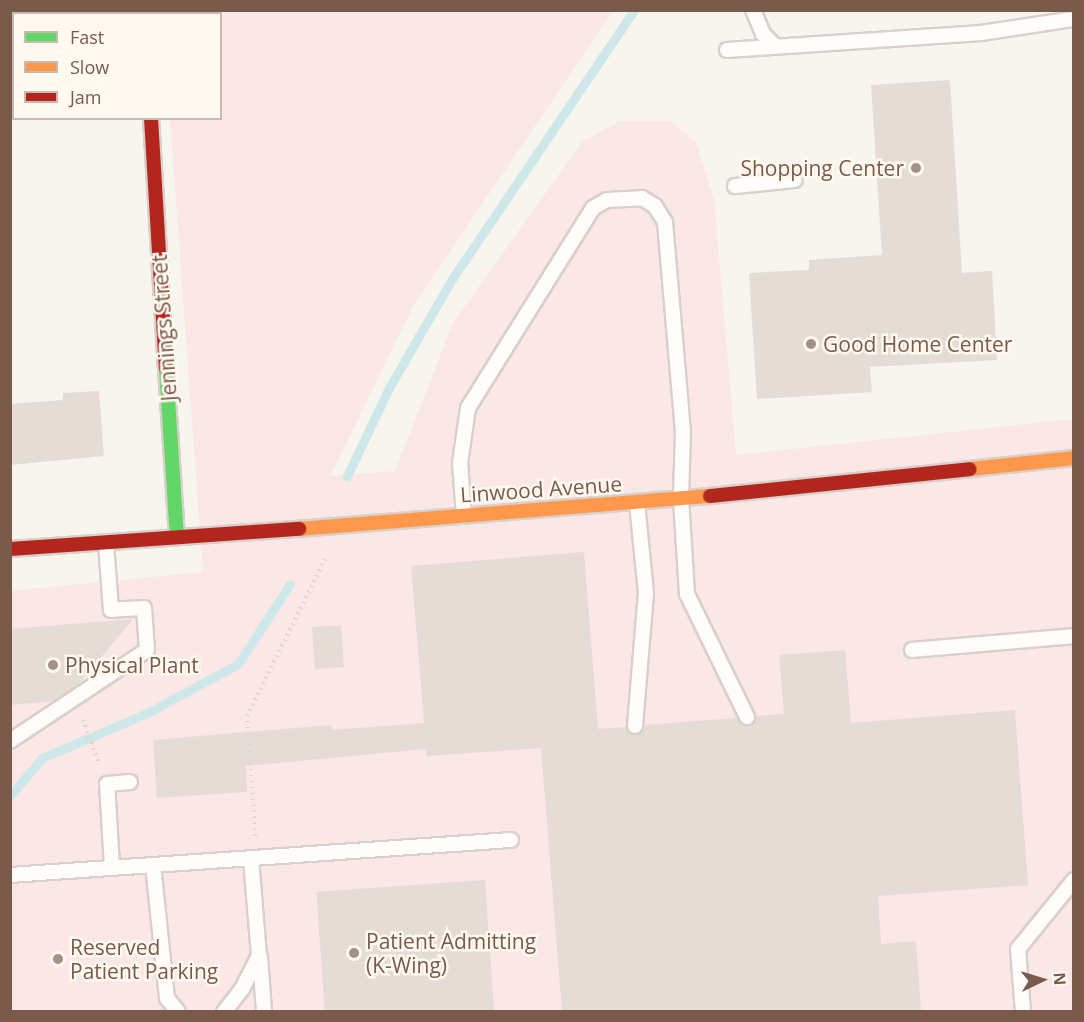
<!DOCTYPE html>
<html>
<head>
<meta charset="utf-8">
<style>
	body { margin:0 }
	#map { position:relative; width:1084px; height:1022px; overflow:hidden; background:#f8f4ee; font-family:"Open Sans",sans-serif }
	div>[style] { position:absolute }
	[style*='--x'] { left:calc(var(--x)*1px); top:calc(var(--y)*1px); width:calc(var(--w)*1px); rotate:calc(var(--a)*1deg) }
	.medical>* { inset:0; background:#fae7e6 }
	.stream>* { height:9px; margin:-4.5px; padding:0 4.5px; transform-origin:4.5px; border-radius:4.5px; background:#cee8ea }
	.building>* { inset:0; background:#e5dcd5; transform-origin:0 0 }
	.path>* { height:4px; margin-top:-2px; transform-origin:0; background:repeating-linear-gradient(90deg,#dbd3cf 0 1.5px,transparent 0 6px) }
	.roads { filter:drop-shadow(2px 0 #d8d0ca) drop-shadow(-2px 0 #d8d0ca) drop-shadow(0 2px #d8d0ca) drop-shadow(0 -2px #d8d0ca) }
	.lane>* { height:14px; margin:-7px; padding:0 7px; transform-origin:7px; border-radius:7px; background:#fefdfc }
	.street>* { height:26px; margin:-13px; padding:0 13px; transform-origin:13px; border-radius:13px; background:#fefdfc }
	.fast>* { height:14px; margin:-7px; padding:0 7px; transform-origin:7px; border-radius:7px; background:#63d668 }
	.slow>* { height:14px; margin:-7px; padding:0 7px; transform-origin:7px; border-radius:7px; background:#ff974d }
	.jam>* { height:14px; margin:-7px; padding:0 7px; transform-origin:7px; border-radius:7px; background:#b3261e }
	.dots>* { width:16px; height:16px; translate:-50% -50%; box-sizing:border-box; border:3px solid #fff9f0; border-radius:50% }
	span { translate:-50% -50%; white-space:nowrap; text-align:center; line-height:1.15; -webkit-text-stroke:5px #fff9f0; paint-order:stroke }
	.poi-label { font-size:21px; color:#795a4b }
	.right { translate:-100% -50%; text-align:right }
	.left { translate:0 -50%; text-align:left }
	.street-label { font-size:21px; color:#795a4b }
	.frame { position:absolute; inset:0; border:12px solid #795a4b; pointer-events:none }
	.legend { position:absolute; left:12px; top:12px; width:210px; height:108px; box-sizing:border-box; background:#fff9f0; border:2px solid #c9b9ae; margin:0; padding:8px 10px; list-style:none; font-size:18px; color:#795a4b }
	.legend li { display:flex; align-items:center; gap:12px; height:30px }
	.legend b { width:30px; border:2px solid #c9b9ae }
	.north { position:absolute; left:1012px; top:950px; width:60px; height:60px; -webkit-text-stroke:4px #fff9f0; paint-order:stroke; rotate:86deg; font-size:16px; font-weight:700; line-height:24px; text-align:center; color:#795a4b }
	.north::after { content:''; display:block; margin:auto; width:21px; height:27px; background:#795a4b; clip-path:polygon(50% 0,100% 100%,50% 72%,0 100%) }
</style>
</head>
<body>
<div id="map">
	<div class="medical">
		<i style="clip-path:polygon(162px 11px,613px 11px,415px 303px,330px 476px,395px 471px,453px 323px,582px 142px,620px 121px,669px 121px,696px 142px,714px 200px,736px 455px,1073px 419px,1073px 1011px,11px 1012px,11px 591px,203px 572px,170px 119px,220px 118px,220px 14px)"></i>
	</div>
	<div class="stream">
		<i style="--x:347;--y:476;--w:98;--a:-64.5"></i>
		<i style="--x:389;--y:388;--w:126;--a:-60"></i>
		<i style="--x:452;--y:279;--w:325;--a:-55.9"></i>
		<i style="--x:10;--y:796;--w:50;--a:-49.9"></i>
		<i style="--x:42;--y:758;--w:114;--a:-23.2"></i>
		<i style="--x:147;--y:713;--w:103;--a:-28.3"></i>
		<i style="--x:238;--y:664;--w:95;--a:-57"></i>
	</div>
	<div class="building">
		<i style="clip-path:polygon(950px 80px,962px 273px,992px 271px,997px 360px,870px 367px,872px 392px,757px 399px,749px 273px,809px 270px,809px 260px,882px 255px,871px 85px)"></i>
		<i style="clip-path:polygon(99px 391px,104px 456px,10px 465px,10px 404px,63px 400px,63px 393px)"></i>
		<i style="clip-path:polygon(584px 552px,598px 729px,626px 727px,635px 735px,644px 725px,737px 718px,742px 725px,750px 725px,756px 716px,784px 714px,779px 655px,845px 650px,851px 723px,1015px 710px,1028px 885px,878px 896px,881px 944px,916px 941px,921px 1011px,562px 1011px,541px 748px,426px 756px,426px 749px,246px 766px,247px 792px,157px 798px,153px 740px,332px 725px,332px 730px,424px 723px,411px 566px)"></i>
		<i style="clip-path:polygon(133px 619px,77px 686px,54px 701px,10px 705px,10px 629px)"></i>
		<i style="left:341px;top:625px;width:42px;height:29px;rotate:86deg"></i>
		<i style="left:485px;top:880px;width:131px;height:169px;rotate:86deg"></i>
	</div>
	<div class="path">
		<i style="--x:83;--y:720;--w:46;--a:69.6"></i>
		<i style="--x:255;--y:836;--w:120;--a:-93.8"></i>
		<i style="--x:247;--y:716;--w:175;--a:-63.6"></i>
	</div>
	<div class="roads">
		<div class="lane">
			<i style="--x:753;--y:10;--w:26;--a:67"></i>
			<i style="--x:763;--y:34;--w:17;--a:45"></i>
			<i style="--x:727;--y:50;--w:255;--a:-3.8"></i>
			<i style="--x:981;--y:33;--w:94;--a:-8.6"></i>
			<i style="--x:735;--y:186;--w:60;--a:-5.7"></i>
			<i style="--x:464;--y:516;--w:53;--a:-94.3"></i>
			<i style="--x:460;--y:463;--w:56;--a:-81.7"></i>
			<i style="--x:468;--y:408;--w:236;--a:-58"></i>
			<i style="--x:593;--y:208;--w:16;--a:-30"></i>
			<i style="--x:607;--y:200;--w:35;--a:-3"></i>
			<i style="--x:642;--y:198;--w:15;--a:32"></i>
			<i style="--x:655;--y:206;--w:19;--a:58"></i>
			<i style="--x:665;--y:222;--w:209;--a:85.1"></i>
			<i style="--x:683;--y:430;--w:69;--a:91.7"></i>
			<i style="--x:681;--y:499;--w:95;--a:86.4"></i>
			<i style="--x:687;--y:594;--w:137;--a:64"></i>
			<i style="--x:912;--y:650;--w:163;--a:-4.9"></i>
			<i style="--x:635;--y:726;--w:133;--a:-85.3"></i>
			<i style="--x:646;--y:593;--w:90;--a:-95.7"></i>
			<i style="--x:10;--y:741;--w:164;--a:-33.6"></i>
			<i style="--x:147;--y:650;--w:42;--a:-94.1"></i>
			<i style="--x:144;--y:608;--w:33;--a:177"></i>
			<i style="--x:111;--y:610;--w:67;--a:-94.3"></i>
			<i style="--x:153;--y:865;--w:134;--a:84"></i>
			<i style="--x:167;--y:998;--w:18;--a:52"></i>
			<i style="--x:112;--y:867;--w:83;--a:-93.4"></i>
			<i style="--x:107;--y:784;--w:23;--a:-5"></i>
			<i style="--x:10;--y:875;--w:502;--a:-4"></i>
			<i style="--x:260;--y:957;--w:55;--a:85.8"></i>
			<i style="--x:224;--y:1012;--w:29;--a:-52"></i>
			<i style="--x:242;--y:989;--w:37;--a:-63"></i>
			<i style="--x:259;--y:956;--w:98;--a:-94.7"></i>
			<i style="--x:1023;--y:1012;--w:63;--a:-94.5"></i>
			<i style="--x:1018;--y:949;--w:89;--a:-50.9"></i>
		</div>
		<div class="street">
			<i style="--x:145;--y:10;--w:4;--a:90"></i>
		</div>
		<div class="fast">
			<i style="--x:166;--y:368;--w:169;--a:86.3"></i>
		</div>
		<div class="slow">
			<i style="--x:970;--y:469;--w:105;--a:-6"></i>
			<i style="--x:299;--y:529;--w:412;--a:-4.6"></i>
		</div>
		<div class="jam">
			<i style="--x:151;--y:118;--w:250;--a:86.6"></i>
			<i style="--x:710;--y:496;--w:261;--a:-5.9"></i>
			<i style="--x:10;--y:549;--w:290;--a:-4"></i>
		</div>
	</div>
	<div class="dots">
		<i style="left:916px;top:168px;background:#a59084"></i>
		<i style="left:811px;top:344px;background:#a59084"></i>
		<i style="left:53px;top:665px;background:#a59084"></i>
		<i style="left:354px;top:953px;background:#a59084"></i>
		<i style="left:58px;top:959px;background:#a59084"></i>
	</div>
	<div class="poi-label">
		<span class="right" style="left:904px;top:168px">Shopping Center</span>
		<span class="left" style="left:823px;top:344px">Good Home Center</span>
		<span class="left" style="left:65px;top:665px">Physical Plant</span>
		<span class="left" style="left:366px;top:953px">Patient Admitting<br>(K-Wing)</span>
		<span class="left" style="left:70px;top:959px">Reserved<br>Patient Parking</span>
	</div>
	<div class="street-label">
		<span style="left:164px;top:328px;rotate:-94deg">Jennings Street</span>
		<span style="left:541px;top:489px;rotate:-4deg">Linwood Avenue</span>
	</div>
	<div class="frame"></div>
	<ul class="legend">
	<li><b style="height:8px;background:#63d668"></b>Fast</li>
	<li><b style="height:8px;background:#ff974d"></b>Slow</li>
	<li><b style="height:8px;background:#b3261e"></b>Jam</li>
	</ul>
	<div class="north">N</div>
</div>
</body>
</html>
